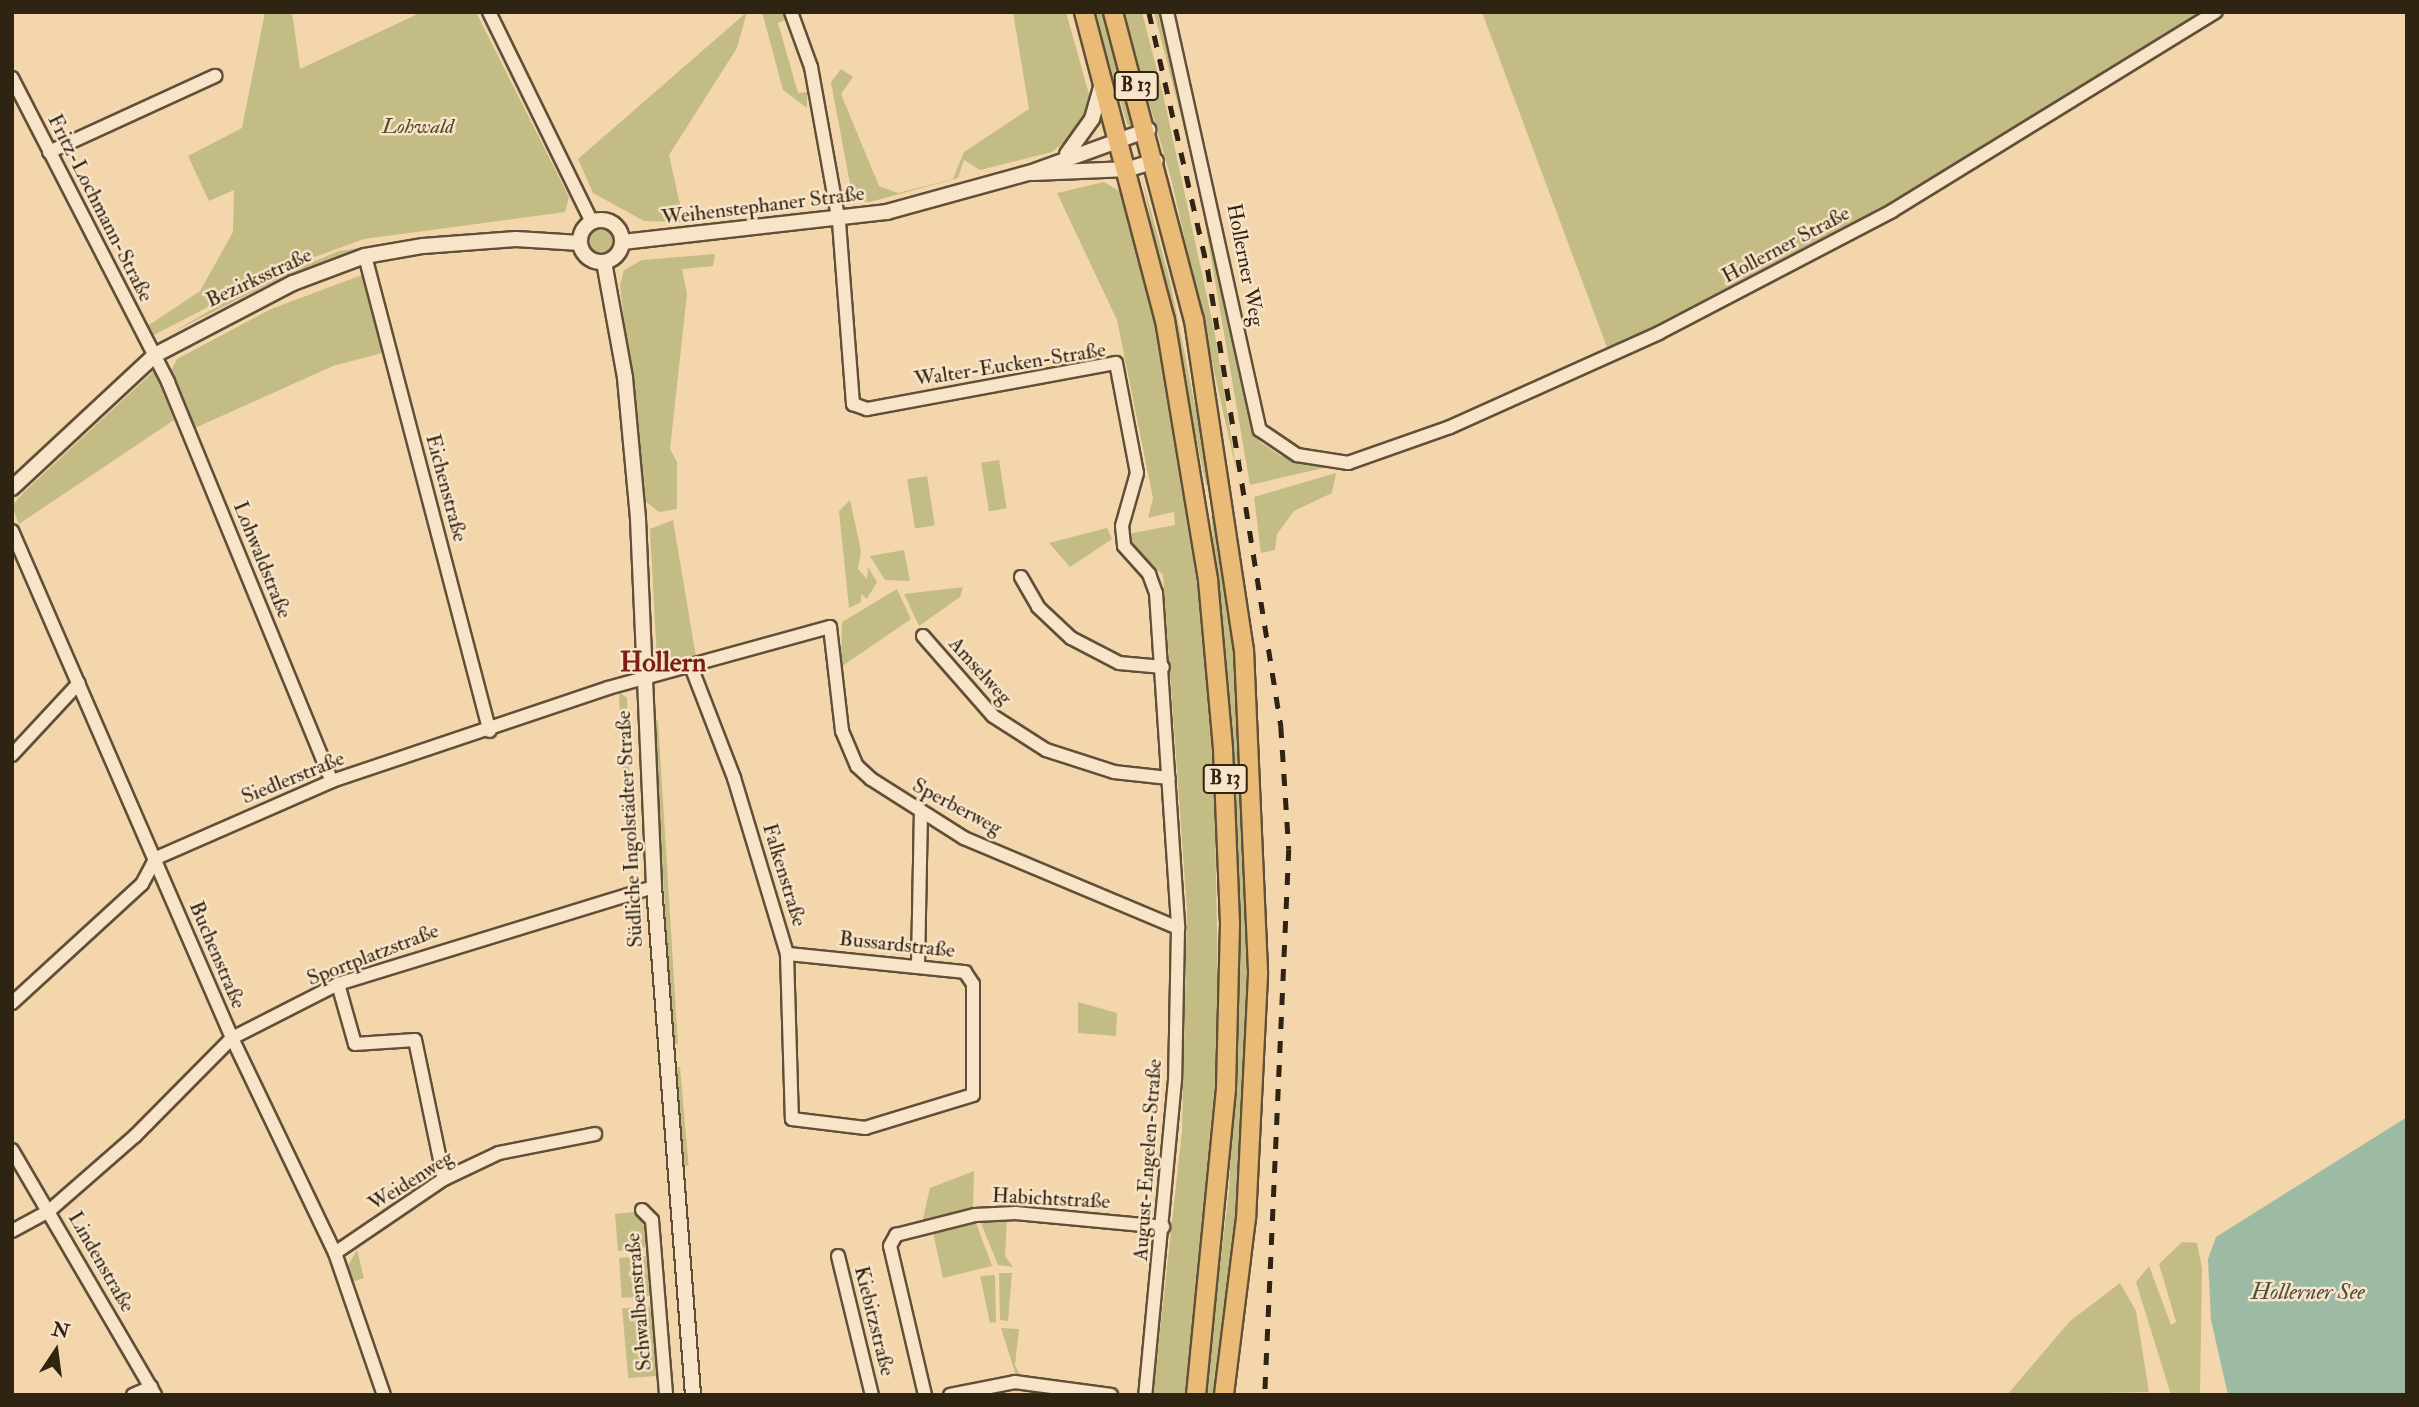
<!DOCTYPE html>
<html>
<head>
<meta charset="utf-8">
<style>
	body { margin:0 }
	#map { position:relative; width:2419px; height:1407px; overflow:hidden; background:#f4d6ac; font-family:"IM FELL Double Pica",serif }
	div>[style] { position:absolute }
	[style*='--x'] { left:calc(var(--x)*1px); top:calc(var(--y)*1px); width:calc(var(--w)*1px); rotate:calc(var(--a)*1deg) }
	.green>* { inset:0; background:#c3bc84; transform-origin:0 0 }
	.round { border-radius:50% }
	.water>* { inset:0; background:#9dbaa4 }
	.roads { filter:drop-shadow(2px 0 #605038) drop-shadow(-2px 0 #605038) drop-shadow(0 2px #605038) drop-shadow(0 -2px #605038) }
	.minor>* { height:12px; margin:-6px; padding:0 6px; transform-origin:6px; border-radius:6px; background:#f8e4c9 }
	.tertiary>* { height:14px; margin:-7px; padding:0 7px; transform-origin:7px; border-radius:7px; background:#f8e4c9 }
	.tertiary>.ring { margin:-7px; padding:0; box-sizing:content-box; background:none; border:14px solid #f8e4c9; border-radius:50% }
	.primary>* { height:18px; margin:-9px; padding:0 9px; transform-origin:9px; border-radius:9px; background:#eabb76 }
	.rail>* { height:4.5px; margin-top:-2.25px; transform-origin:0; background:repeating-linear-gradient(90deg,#2f2312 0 12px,transparent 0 24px) }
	span { translate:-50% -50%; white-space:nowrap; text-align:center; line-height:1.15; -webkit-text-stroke:5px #f8e4c9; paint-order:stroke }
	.shield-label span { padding:2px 5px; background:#f8e4c9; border:2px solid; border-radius:5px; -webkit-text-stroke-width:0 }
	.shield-label { font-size:19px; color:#2f2312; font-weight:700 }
	.park-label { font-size:21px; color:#54492e; font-style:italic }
	.street-label { font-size:21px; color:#2f2312 }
	.water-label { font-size:23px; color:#50503e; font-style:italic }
	.district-label { font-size:28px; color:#7a1f14; font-weight:700 }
	.frame { position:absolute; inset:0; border:14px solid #2f2312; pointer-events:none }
	.north { position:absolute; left:21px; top:1316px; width:70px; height:70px; -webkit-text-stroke:5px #f8e4c9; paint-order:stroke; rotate:13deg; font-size:19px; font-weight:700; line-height:28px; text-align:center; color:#2f2312 }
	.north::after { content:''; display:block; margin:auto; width:24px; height:32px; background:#2f2312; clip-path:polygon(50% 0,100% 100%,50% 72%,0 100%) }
</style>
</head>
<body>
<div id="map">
	<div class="green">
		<i style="clip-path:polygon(265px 12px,292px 12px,300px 69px,422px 12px,476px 12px,569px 197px,565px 212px,364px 239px,279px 270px,154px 335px,149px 325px,200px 291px,233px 232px,234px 190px,209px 201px,188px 156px,242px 128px)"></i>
		<i style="clip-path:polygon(747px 12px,737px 48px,669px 155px,684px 222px,644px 221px,593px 193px,578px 159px)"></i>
		<i style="clip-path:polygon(762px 12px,782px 12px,785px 20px,778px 23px,798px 93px,807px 92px,807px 108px,783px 90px)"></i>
		<i style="clip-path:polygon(1013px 12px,1066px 12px,1090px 98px,1080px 129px,1052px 152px,980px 170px,964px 160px,958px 178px,870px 202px,853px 200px,831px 82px,841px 69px,853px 77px,841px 94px,879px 186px,898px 193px,953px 179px,964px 152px,1029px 109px)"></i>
		<i style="clip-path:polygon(1094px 12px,1104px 12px,1132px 129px,1127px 124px)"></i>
		<i style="clip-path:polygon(1123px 12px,1142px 12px,1163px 94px,1214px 329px,1237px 474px,1172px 182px)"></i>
		<i style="clip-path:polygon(1154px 12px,1161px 12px,1192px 131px,1243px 392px,1260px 442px,1281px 456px,1332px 466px,1250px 485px,1198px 182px)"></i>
		<i style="clip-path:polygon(1482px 12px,2203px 12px,1887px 204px,1608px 350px)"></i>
		<i style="clip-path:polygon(1142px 178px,1170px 281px,1211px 485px,1206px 485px)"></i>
		<i style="clip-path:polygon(1104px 182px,1123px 193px,1166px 372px,1206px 647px,1214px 763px,1219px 1048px,1188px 1395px,1153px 1395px,1182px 1131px,1187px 910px,1163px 575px,1131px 546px,1128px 534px,1175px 525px,1174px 512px,1148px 518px,1153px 498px,1117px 320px,1057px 193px)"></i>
		<i class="round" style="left:588px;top:227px;width:26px;height:26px"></i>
		<i style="clip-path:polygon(484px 229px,358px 249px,281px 278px,171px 333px,244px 291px,339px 251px)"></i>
		<i style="clip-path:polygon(715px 254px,713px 266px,682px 269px,687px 294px,670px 449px,677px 462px,677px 509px,659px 512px,645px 501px,620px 285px,624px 270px,642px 260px)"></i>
		<i style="clip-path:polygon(362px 275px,382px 353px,333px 366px,195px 428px,171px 370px,177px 359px,271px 309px)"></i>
		<i style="clip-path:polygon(154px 371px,174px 420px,19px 524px,12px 506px,24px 492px)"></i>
		<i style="left:999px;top:460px;width:49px;height:18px;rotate:81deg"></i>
		<i style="clip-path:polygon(1336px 473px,1332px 493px,1294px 511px,1277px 534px,1275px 550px,1261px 553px,1254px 497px)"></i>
		<i style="left:927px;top:476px;width:50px;height:20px;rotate:81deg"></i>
		<i style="clip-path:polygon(850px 500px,861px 551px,858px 569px,867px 579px,868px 567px,877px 582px,867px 599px,861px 594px,861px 602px,849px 608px,839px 511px)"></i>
		<i style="clip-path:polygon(1211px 516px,1216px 516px,1234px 655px,1249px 967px,1233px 1253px,1215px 1395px,1205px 1395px,1229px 1190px,1238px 1004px,1233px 754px)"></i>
		<i style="clip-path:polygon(673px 520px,696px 657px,668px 660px,666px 666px,657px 660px,650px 529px)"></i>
		<i style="clip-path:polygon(1107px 528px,1112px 539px,1070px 567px,1049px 543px)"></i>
		<i style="clip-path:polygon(904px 550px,910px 581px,885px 580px,870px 556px)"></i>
		<i style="clip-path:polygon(963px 587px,960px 597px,919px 626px,904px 594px)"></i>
		<i style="clip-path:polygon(897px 589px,911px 619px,841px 667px,842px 622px)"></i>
		<i style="clip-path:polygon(619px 692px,627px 698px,631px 816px,625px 816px)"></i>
		<i style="clip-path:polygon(655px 720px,658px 720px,678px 1045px,672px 1041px)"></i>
		<i style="clip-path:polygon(1078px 1002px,1117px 1013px,1116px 1036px,1078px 1033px)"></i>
		<i style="left:680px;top:1067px;width:99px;height:6px;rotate:85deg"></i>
		<i style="clip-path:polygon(974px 1171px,973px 1211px,922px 1223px,930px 1188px)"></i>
		<i style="clip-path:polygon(635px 1212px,646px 1229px,648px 1247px,618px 1251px,615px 1214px)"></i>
		<i style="clip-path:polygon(979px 1218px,1007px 1218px,1005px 1256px,1013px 1267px,998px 1265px)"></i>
		<i style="clip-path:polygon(975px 1220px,992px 1266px,943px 1278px,933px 1233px)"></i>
		<i style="clip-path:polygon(2182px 1242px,2197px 1243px,2202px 1268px,2200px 1395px,2171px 1395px,2136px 1282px,2149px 1266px,2171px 1325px,2176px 1322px,2159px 1264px)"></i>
		<i style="clip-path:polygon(357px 1250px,364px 1278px,349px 1283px,346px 1269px)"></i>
		<i style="left:648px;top:1256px;width:40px;height:29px;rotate:86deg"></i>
		<i style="clip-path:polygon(999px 1273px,1012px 1273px,1008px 1321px,1000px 1320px)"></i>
		<i style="clip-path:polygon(995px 1275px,996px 1322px,990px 1323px,980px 1276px)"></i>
		<i style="clip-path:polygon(2120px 1283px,2136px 1311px,2149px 1392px,2007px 1395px,2070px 1321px)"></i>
		<i style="left:652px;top:1306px;width:70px;height:30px;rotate:85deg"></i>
		<i style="clip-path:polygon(1001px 1328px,1019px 1329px,1015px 1365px,1022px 1379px,1017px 1379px)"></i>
	</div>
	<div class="water">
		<i style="clip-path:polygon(2407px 1117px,2407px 1395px,2228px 1395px,2211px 1320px,2208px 1259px,2216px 1237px)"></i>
	</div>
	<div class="roads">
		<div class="minor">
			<i style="--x:489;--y:12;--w:234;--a:63.9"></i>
			<i style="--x:791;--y:12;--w:59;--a:70"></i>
			<i style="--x:811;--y:67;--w:158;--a:79.8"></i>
			<i style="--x:839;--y:222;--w:183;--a:85.6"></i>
			<i style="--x:853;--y:404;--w:15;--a:20"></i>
			<i style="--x:867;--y:409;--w:253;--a:-10.5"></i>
			<i style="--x:1116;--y:363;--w:112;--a:79.2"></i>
			<i style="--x:1137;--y:473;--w:55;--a:105.8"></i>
			<i style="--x:1122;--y:526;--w:20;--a:84"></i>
			<i style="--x:1124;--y:546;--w:38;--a:48"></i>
			<i style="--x:1149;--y:574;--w:20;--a:70"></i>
			<i style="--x:1156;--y:593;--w:336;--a:86.2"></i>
			<i style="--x:1178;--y:928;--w:152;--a:91.1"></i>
			<i style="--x:1175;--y:1080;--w:316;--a:95.4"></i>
			<i style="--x:1167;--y:12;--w:428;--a:77.5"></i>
			<i style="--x:1260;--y:430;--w:45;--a:34"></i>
			<i style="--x:1297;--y:455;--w:52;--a:8.9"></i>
			<i style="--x:1348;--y:463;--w:108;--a:-19.4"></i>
			<i style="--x:1450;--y:427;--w:229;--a:-24.2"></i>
			<i style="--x:1659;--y:333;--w:263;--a:-27.6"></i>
			<i style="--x:1892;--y:211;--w:380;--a:-31.6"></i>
			<i style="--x:12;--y:78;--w:342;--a:62.8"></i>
			<i style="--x:168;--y:382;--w:431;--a:67.7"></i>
			<i style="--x:49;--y:152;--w:183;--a:-24.6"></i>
			<i style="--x:365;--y:256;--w:491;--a:75.3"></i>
			<i style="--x:12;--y:531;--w:553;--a:66.54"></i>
			<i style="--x:232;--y:1038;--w:238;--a:64.4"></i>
			<i style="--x:335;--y:1253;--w:150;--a:71"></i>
			<i style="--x:1021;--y:577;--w:34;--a:60"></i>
			<i style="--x:1038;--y:607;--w:45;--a:43.2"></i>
			<i style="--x:1071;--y:638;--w:54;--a:27.5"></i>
			<i style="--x:1119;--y:663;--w:44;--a:5.2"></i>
			<i style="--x:923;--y:636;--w:106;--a:48.8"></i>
			<i style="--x:993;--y:716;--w:63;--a:32.7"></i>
			<i style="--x:1046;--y:750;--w:71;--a:17.9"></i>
			<i style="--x:1114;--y:772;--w:55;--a:6.2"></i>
			<i style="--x:692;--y:669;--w:117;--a:68.9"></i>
			<i style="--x:734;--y:778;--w:184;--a:73.2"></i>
			<i style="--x:787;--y:954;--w:165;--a:88.3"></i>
			<i style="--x:792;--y:1119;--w:74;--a:7"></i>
			<i style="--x:865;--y:1128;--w:113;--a:-17"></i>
			<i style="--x:973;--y:1095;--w:111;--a:-90"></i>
			<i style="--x:973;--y:984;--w:14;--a:-124"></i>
			<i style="--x:965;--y:972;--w:179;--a:-174.2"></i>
			<i style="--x:12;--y:755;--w:98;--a:-47.1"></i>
			<i style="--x:918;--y:966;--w:152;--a:-88.9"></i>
			<i style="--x:338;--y:984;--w:62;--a:74.2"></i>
			<i style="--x:355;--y:1044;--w:60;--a:-3.8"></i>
			<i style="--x:415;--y:1040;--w:142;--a:78.2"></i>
			<i style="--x:12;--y:1003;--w:176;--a:-42.5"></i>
			<i style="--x:142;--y:884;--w:30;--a:-62"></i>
			<i style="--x:156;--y:858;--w:192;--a:-23.6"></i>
			<i style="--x:332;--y:781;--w:291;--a:-18.6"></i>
			<i style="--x:608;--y:688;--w:230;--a:-15.4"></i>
			<i style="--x:830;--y:627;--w:105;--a:83.4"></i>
			<i style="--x:842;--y:731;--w:38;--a:67"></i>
			<i style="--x:857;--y:766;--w:19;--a:43"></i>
			<i style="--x:871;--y:779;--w:110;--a:32.4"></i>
			<i style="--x:964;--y:838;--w:232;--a:22.8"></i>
			<i style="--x:12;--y:1150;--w:284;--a:59.7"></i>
			<i style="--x:642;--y:1210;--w:14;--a:45"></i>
			<i style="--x:652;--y:1220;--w:176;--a:85.4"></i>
			<i style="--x:12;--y:1231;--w:42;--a:-28.4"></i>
			<i style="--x:49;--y:1211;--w:114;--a:-41.1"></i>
			<i style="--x:135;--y:1136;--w:138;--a:-45.3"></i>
			<i style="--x:232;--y:1038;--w:119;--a:-27"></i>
			<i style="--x:338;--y:984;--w:331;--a:-17.1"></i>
			<i style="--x:335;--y:1253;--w:132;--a:-34.2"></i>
			<i style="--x:444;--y:1179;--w:61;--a:-25.3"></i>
			<i style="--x:499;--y:1153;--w:98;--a:-11.2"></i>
			<i style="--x:838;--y:1256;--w:143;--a:76.3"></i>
			<i style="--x:133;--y:1395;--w:20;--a:-24"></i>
			<i style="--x:925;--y:1395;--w:153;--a:-103.2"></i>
			<i style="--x:890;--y:1246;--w:13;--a:-61"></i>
			<i style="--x:896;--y:1235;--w:81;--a:-14.2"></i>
			<i style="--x:975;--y:1215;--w:41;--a:-2.8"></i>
			<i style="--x:1016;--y:1213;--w:148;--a:5.4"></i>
			<i style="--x:950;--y:1395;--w:66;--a:-11.3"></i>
			<i style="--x:1015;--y:1382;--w:97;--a:7.7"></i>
		</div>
		<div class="tertiary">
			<i style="--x:1067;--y:154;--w:43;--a:-54.5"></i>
			<i style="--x:1092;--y:119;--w:41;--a:-74.2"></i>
			<i style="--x:1033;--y:173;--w:96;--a:-2.4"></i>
			<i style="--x:1129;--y:169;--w:28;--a:-17"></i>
			<i class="ring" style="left:580px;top:220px;width:28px;height:28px"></i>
			<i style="--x:623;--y:242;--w:266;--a:-6.5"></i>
			<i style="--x:887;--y:212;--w:147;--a:-15.4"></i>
			<i style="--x:1029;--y:173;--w:127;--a:-19.9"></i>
			<i style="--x:604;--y:262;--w:118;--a:79.7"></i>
			<i style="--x:625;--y:378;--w:142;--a:84.7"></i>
			<i style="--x:638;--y:519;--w:368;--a:87.5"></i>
			<i style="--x:654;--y:887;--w:509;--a:85.61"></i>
			<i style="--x:12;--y:488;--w:195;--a:-42.9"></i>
			<i style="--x:155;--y:355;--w:156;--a:-27.6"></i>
			<i style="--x:293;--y:283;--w:77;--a:-20.6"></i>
			<i style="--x:365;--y:256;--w:59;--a:-9.8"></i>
			<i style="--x:423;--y:246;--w:93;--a:-4.3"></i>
			<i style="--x:516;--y:239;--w:64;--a:3.6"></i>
		</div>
		<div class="primary">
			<i style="--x:1084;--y:12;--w:318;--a:75.3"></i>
			<i style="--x:1165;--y:320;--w:264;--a:80.6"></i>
			<i style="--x:1208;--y:580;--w:170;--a:84.9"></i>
			<i style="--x:1223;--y:749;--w:175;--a:87.7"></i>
			<i style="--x:1230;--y:924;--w:165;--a:91.4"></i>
			<i style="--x:1226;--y:1089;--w:307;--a:95.6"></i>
			<i style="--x:1113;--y:12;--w:318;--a:75.3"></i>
			<i style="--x:1194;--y:320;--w:334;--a:81.4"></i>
			<i style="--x:1244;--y:650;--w:325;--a:87.5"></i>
			<i style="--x:1258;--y:975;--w:243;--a:92.8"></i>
			<i style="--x:1246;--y:1218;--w:178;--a:97.1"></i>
		</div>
	</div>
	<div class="rail">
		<i style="--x:1149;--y:12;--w:265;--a:77.1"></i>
		<i style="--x:1208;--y:270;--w:462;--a:80.9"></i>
		<i style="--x:1281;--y:726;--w:123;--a:86.3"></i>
		<i style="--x:1289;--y:849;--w:547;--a:92.52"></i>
	</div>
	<div class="shield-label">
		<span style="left:1136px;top:86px">B 13</span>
		<span style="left:1225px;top:779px">B 13</span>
	</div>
	<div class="park-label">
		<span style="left:418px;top:127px">Lohwald</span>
	</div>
	<div class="street-label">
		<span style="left:763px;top:206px;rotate:-7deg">Weihenstephaner Straße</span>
		<span style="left:100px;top:208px;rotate:63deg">Fritz-Lochmann-Straße</span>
		<span style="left:1786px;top:245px;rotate:-28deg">Hollerner Straße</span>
		<span style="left:1245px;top:265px;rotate:79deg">Hollerner Weg</span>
		<span style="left:259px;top:278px;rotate:-25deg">Bezirksstraße</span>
		<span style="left:1010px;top:365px;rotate:-9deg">Walter-Eucken-Straße</span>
		<span style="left:446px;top:488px;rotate:75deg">Eichenstraße</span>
		<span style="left:262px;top:560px;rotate:68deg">Lohwaldstraße</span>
		<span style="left:980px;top:671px;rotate:48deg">Amselweg</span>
		<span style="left:293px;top:778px;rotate:-22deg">Siedlerstraße</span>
		<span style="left:957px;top:807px;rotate:28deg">Sperberweg</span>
		<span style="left:630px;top:829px;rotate:-93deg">Südliche Ingolstädter Straße</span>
		<span style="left:784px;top:875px;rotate:73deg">Falkenstraße</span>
		<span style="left:897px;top:945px;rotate:6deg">Bussardstraße</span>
		<span style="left:217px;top:955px;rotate:67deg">Buchenstraße</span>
		<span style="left:373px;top:955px;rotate:-21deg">Sportplatzstraße</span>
		<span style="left:1148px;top:1160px;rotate:-86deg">August-Engelen-Straße</span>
		<span style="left:411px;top:1181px;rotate:-32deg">Weidenweg</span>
		<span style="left:1051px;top:1199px;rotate:3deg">Habichtstraße</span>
		<span style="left:101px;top:1262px;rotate:60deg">Lindenstraße</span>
		<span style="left:639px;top:1302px;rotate:-95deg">Schwalbenstraße</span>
		<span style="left:874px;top:1321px;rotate:76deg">Kiebitzstraße</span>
	</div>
	<div class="water-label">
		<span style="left:2308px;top:1292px">Hollerner See</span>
	</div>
	<div class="district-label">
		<span style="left:663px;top:663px">Hollern</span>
	</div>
	<div class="frame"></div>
	<div class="north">N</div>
</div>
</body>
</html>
